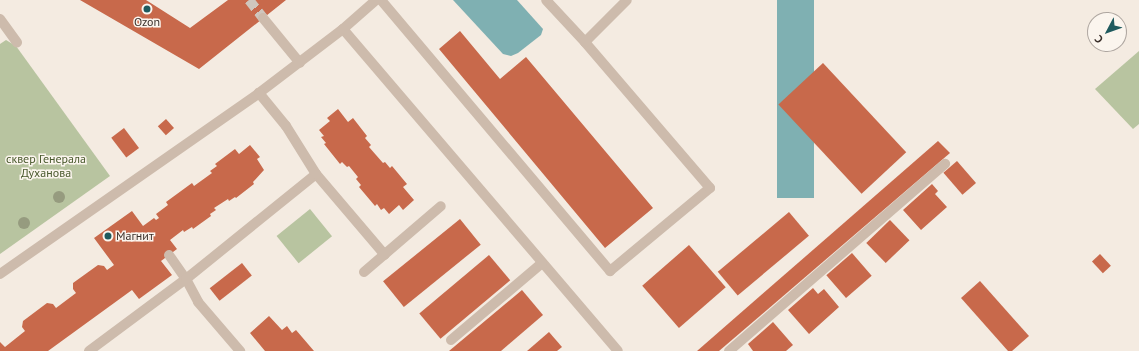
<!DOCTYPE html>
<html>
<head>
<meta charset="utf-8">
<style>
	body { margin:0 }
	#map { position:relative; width:1139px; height:351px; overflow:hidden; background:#f4ebe1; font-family:"PT Sans",sans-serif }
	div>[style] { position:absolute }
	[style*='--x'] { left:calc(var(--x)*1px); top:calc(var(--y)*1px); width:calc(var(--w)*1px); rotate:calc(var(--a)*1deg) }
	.green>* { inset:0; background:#b8c4a0; transform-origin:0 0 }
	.water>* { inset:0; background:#7fb0b2; transform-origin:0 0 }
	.building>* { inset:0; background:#c8694b; transform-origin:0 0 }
	.minor-tunnel>* { height:10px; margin-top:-5px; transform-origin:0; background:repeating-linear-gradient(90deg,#cfc6bd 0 10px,transparent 0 15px) }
	.minor>* { height:10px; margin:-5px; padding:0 5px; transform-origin:5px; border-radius:5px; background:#cdbbac }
	.trees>* { width:12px; height:12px; margin:-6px; border-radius:50%; background:#969b7f }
	.dots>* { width:11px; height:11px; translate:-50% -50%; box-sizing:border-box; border:2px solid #fbf5ee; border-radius:50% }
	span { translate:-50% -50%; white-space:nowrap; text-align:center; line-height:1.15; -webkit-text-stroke:3px #fbf5ee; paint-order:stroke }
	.poi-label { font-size:12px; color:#3b302b }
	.left { translate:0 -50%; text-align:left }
	.park-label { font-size:12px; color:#4a5a2e }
	.north { position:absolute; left:1087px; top:12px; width:40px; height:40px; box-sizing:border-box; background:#fbf5ee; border:1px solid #aea6a0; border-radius:50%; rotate:229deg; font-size:11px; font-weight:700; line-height:16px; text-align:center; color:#3b302b }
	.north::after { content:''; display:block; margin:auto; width:14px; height:18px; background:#1f5a5e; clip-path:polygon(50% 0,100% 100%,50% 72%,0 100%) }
</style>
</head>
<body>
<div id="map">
	<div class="green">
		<i style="clip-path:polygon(6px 40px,16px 46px,110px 176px,0 254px,0 44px)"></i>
		<i style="clip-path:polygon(1139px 51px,1139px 124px,1133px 129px,1095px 89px)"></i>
		<i style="left:310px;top:209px;width:35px;height:43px;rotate:51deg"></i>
	</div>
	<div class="water">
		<i style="clip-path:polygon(453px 0,517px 0,543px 29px,541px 35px,518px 53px,511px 56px,503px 54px)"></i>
		<i style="left:777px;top:0;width:37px;height:198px"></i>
	</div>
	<div class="building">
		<i style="clip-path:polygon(80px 0,146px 0,190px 28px,228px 0,286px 0,199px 69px)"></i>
		<i style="clip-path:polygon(460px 31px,500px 79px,526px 57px,653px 208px,605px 248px,439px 49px)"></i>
		<i style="left:823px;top:63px;width:122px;height:61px;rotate:47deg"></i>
		<i style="clip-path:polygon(338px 109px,348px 122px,353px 118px,367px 136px,365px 138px,371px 145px,369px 147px,383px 163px,385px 162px,390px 168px,392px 166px,407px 184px,403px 187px,414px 200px,403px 210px,399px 205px,389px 214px,384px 208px,381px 210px,377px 204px,375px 206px,359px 187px,361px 185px,356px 179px,358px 177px,349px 166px,347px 167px,342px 162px,340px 164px,324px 144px,326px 143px,321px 137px,324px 136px,319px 130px,330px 121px,327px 118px)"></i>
		<i style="left:166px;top:119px;width:12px;height:11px;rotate:48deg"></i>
		<i style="left:124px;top:128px;width:25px;height:16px;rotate:53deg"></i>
		<i style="clip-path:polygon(938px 141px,950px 153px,719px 351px,697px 351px)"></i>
		<i style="clip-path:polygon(250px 145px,260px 157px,257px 159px,264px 170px,253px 182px,254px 184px,236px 198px,235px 197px,229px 201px,228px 199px,214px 208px,216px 210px,210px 214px,211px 216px,193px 229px,192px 227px,184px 232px,183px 230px,170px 240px,177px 249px,161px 261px,172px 275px,139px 299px,132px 290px,48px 351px,0 351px,0 342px,5px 347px,25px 331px,22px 327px,23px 321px,47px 303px,53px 304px,56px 308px,76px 293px,73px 289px,73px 283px,98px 265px,104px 266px,107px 270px,114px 265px,94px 238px,132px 211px,143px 226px,154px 218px,156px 220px,159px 218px,156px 214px,168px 205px,166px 202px,192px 183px,194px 186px,212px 173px,210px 171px,217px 166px,215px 164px,235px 149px,239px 154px)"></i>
		<i style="left:957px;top:161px;width:29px;height:18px;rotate:49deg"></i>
		<i style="clip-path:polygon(932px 184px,938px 191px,935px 194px,947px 207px,921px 230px,903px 210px)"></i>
		<i style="left:789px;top:212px;width:31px;height:93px;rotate:50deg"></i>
		<i style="left:460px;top:219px;width:33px;height:99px;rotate:51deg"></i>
		<i style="left:890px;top:220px;width:28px;height:33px;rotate:46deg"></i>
		<i style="left:689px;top:245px;width:56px;height:62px;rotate:49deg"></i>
		<i style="left:852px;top:253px;width:30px;height:34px;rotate:49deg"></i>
		<i style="left:1100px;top:254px;width:16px;height:11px;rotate:47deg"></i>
		<i style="left:489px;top:255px;width:33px;height:91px;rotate:50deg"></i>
		<i style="left:242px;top:263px;width:16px;height:41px;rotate:52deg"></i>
		<i style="clip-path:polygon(980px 281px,1029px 336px,1012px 351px,1008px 351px,961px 298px)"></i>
		<i style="clip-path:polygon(813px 288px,818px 294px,824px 289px,839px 307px,809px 334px,788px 310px)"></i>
		<i style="clip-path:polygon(522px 290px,543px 315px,501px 351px,449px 351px)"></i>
		<i style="clip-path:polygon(269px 316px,282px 330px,287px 326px,292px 333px,296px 330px,314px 351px,265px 351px,250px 333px)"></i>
		<i style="clip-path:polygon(773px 322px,793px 345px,786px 351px,753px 351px,748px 344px)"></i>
		<i style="clip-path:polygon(549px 332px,562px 347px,557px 351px,527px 351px)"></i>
	</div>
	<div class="minor-tunnel">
		<i style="--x:249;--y:0;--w:23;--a:52"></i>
	</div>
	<div class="minor">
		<i style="--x:381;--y:0;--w:355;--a:49.8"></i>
		<i style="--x:610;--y:271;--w:130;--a:-39.7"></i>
		<i style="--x:710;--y:188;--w:192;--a:-130.6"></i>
		<i style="--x:585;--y:42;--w:57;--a:-132.9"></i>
		<i style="--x:263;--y:18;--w:58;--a:50.6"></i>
		<i style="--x:0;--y:19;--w:29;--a:54"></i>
		<i style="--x:343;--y:29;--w:423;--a:49.5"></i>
		<i style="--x:585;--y:42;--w:59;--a:-45"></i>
		<i style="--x:316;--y:174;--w:106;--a:49.6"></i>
		<i style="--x:169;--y:255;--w:29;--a:55"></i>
		<i style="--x:186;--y:279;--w:26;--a:62"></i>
		<i style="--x:198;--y:302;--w:65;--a:49.4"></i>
		<i style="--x:364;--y:272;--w:101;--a:-40.6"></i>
		<i style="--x:0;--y:274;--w:316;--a:-34.9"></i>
		<i style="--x:259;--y:93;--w:106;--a:-37.3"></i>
		<i style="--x:343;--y:29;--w:44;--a:-41.3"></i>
		<i style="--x:451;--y:340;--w:119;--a:-40.2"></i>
		<i style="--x:89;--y:351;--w:121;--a:-36.6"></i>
		<i style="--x:186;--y:279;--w:167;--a:-38.9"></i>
		<i style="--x:316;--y:174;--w:57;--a:-122"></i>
		<i style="--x:286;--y:126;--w:43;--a:-129.3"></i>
		<i style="--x:729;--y:351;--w:286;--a:-40.9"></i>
	</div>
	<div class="trees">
		<i style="left:59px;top:197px"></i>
		<i style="left:24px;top:223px"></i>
	</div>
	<div class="dots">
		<i style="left:147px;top:9px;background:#1f5a5e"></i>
		<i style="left:108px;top:236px;background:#1f5a5e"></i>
	</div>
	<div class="poi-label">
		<span style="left:147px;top:22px">Ozon</span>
		<span class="left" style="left:116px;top:236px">Магнит</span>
	</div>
	<div class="park-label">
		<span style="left:46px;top:166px">сквер Генерала<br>Духанова</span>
	</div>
	<div class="north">С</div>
</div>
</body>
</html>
